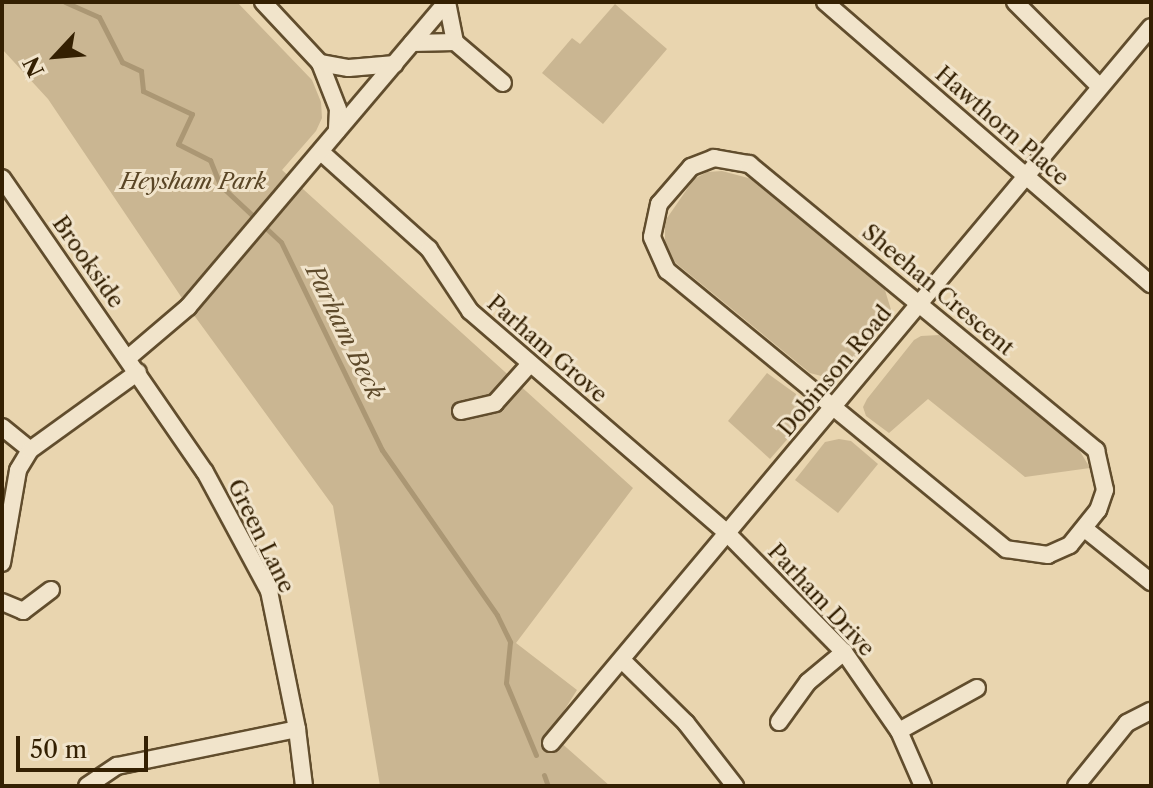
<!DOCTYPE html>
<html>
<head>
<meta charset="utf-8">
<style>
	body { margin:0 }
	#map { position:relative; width:1153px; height:788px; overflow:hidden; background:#e9d5af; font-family:"Libre Caslon Text",serif }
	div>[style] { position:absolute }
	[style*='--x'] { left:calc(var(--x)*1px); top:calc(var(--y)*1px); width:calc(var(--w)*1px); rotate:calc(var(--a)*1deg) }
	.green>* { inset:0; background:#cab692 }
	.stream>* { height:5px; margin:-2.5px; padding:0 2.5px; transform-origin:2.5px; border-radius:2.5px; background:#ab9774 }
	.roads { filter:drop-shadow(2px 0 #614d2d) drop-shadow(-2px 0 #614d2d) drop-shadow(0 2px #614d2d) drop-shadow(0 -2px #614d2d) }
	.street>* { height:16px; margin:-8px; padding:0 8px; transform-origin:8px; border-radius:8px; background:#f1e4cb }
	span { translate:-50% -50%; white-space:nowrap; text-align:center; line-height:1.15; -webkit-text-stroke:6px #f1e4cb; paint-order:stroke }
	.street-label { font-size:22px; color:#342002 }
	.park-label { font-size:22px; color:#5a4626; font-style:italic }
	.water-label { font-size:24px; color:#5e4a2a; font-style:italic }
	.frame { position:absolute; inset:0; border:4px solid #342002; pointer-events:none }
	.north { position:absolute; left:16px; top:16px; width:80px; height:80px; -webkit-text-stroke:6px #f1e4cb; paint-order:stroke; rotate:244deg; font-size:22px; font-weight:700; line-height:32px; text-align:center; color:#342002 }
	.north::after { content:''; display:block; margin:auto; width:28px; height:36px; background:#342002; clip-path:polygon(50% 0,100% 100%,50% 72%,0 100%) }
	.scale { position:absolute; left:16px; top:736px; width:132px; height:36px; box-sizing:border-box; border:4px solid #342002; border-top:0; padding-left:10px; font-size:24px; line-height:28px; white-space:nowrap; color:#342002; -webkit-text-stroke:6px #f1e4cb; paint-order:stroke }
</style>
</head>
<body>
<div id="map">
	<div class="green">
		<i style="clip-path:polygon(2px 2px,237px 2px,312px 80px,321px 102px,322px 118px,316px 131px,282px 170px,633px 488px,516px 643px,577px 690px,550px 733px,610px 786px,380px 786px,333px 506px,188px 307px,48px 99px,2px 49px)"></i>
		<i style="clip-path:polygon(615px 4px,667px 49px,603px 124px,542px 73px,572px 38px,580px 44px)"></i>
		<i style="clip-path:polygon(722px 171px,752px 179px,884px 287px,892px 313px,844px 370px,825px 377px,810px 373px,672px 260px,665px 247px,665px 221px,694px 179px,707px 172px)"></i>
		<i style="clip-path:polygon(939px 335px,1078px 448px,1090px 468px,1025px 477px,928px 399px,889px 433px,866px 416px,863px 407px,867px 399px,914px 340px,921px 336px)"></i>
		<i style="clip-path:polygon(767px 373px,796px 394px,802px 415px,798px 427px,770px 459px,728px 421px)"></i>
		<i style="clip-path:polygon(839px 439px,851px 441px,878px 464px,838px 513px,795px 480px,825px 442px)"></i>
	</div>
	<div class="stream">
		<i style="--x:65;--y:2;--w:37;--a:24"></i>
		<i style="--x:99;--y:17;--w:51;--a:62.9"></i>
		<i style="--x:122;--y:62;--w:21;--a:25"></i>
		<i style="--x:141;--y:71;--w:20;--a:84"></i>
		<i style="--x:143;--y:91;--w:54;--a:25.1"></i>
		<i style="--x:192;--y:114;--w:33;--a:115"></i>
		<i style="--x:178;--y:144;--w:36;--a:27"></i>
		<i style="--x:210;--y:160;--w:27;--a:68"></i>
		<i style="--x:220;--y:185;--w:83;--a:43.1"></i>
		<i style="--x:281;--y:242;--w:231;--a:64.1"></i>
		<i style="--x:382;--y:450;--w:201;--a:55.1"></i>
		<i style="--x:497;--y:615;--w:30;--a:64"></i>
		<i style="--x:510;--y:642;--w:41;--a:95.6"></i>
		<i style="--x:506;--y:683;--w:78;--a:67.4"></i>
		<i style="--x:544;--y:775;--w:12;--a:70"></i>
	</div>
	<div class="roads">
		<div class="street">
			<i style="--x:263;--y:2;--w:83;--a:46.9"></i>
			<i style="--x:320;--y:63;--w:49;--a:68.6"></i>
			<i style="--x:338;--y:109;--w:22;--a:93"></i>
			<i style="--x:447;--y:2;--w:41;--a:78.7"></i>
			<i style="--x:455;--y:42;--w:63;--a:40.5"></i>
			<i style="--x:825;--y:2;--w:431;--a:40.9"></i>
			<i style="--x:1015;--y:2;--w:119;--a:45"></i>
			<i style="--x:412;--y:43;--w:43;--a:-1.3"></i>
			<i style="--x:320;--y:63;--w:29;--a:10"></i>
			<i style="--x:349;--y:68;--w:46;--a:-5"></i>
			<i style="--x:321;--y:152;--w:145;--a:41.9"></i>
			<i style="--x:429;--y:249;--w:74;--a:56.5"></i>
			<i style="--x:470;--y:311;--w:340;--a:40.8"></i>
			<i style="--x:727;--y:533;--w:167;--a:45.5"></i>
			<i style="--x:844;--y:652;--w:96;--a:55.2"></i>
			<i style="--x:899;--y:731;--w:60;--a:66.4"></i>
			<i style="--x:714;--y:158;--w:36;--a:10"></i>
			<i style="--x:749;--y:164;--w:450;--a:39.5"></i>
			<i style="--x:1096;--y:450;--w:41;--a:77.3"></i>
			<i style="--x:1105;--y:490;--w:21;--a:109"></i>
			<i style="--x:1098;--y:510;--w:45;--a:128.7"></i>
			<i style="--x:1070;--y:545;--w:24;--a:156"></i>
			<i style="--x:1048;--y:555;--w:42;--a:-171.9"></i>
			<i style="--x:1006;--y:549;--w:438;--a:-140.6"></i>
			<i style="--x:667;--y:271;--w:37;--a:-114"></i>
			<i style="--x:652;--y:237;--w:34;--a:-78"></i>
			<i style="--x:659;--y:204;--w:49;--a:-49.1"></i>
			<i style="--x:691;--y:167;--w:25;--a:-21"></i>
			<i style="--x:2;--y:178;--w:357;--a:55.4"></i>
			<i style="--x:205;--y:472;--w:135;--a:61.7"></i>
			<i style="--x:269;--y:591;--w:141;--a:78.5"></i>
			<i style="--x:297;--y:729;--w:57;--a:83"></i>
			<i style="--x:128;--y:358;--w:79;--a:-40.4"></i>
			<i style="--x:188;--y:307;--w:400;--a:-49.7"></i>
			<i style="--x:461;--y:411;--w:35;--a:-13"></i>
			<i style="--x:495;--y:403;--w:51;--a:-48.2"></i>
			<i style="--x:2;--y:427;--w:36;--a:39"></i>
			<i style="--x:1085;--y:529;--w:85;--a:38.8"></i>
			<i style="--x:2;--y:563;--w:94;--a:-80.2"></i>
			<i style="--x:18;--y:470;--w:23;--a:-59"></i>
			<i style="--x:30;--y:450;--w:133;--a:-35.8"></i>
			<i style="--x:2;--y:602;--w:23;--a:23"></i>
			<i style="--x:23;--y:611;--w:35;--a:-37"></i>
			<i style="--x:622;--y:660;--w:90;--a:44.5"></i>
			<i style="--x:686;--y:723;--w:80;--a:52.1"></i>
			<i style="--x:779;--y:722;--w:49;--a:-54.1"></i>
			<i style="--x:808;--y:682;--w:47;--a:-39.8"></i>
			<i style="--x:899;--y:731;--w:89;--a:-28.9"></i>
			<i style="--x:551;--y:743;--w:934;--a:-50.04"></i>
			<i style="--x:87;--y:786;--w:36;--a:-34"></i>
			<i style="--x:117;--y:766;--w:184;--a:-11.6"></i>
			<i style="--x:1076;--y:786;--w:81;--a:-51"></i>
			<i style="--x:1127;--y:723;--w:27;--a:-27"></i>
		</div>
	</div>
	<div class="street-label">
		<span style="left:1002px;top:126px;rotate:41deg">Hawthorn Place</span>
		<span style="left:88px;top:262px;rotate:55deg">Brookside</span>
		<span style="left:938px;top:290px;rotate:40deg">Sheehan Crescent</span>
		<span style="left:547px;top:349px;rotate:41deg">Parham Grove</span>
		<span style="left:835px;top:371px;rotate:-50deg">Dobinson Road</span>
		<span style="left:261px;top:536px;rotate:64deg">Green Lane</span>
		<span style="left:821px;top:600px;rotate:47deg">Parham Drive</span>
	</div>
	<div class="park-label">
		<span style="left:193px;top:182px">Heysham Park</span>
	</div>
	<div class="water-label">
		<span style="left:345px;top:332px;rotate:64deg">Parham Beck</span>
	</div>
	<div class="frame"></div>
	<div class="north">N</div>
	<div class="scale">50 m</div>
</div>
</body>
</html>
